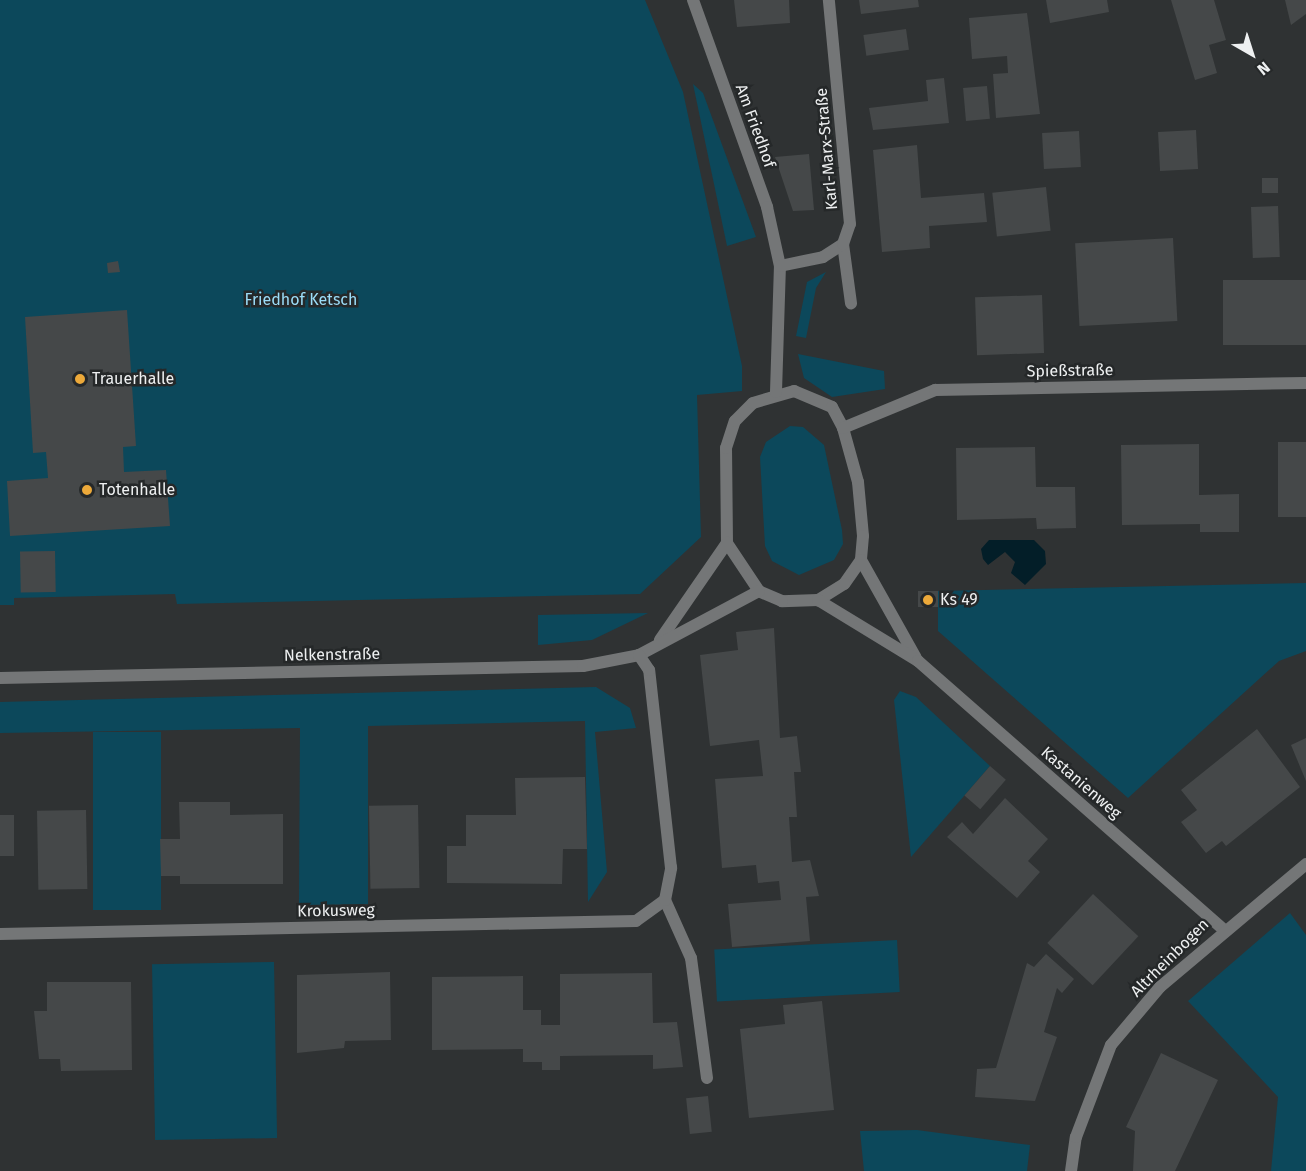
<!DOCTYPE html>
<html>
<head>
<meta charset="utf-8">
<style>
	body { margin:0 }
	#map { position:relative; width:1306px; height:1171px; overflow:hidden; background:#2f3233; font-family:"Fira Sans",sans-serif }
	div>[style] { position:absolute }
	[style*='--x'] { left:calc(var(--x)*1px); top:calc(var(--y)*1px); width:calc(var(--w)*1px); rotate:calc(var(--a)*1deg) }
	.green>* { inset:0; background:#0c485b; transform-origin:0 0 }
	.water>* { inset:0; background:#031e28 }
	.building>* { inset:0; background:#454849; transform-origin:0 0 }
	.lane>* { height:12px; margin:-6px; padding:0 6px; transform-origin:6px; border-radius:6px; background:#747677 }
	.street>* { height:12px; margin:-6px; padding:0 6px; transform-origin:6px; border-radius:6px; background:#747677 }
	.dots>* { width:16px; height:16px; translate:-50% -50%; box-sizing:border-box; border:3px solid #252829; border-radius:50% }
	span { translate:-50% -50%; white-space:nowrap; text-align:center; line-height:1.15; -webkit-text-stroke:5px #252829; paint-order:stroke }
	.street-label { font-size:16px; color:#eef0f1 }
	.park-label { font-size:16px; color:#9bdcf7 }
	.poi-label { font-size:16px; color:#eef0f1 }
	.left { translate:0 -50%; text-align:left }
	.north { position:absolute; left:1222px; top:24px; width:60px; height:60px; -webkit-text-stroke:4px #252829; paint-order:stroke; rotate:141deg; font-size:16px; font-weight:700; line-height:24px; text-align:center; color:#eef0f1 }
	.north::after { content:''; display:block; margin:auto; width:21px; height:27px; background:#eef0f1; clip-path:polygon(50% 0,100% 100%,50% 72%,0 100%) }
</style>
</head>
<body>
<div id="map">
	<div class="green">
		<i style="clip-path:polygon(0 0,645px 0,683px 92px,742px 366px,742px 391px,697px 395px,701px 537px,640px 594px,177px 604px,175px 594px,14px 598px,14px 605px,0 605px)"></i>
		<i style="clip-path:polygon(693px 84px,703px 93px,756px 237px,727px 246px)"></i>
		<i style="clip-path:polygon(826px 272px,816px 288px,806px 338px,796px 336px,807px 282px)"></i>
		<i style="clip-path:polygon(798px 354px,884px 371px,885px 389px,832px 397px,804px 378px)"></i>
		<i style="clip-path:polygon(790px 426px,803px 427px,824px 445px,842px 530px,843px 544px,834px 560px,799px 575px,772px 561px,765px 546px,760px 457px,766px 442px)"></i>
		<i style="clip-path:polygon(1306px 583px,1306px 651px,1279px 661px,1128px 798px,938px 631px,938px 591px)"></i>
		<i style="clip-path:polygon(648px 613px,592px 640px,538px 645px,538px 615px)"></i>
		<i style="clip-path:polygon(596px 687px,630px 708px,636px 728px,595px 732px,607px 872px,588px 902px,585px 721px,368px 726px,368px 904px,299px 905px,300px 728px,0 733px,0 702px)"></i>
		<i style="clip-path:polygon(900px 691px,916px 697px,990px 766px,911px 857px,894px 700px)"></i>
		<i style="left:161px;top:732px;width:178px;height:68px;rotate:90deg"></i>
		<i style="clip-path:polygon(1290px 913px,1306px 935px,1306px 1171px,1271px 1171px,1278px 1097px,1188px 1001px)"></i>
		<i style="left:897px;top:940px;width:52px;height:183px;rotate:87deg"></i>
		<i style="left:274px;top:962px;width:176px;height:122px;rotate:89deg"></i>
		<i style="clip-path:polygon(917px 1130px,1030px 1145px,1027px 1171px,864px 1171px,860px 1131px)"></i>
	</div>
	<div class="water">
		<i style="clip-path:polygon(989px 540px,1034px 540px,1045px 551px,1046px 564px,1025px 585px,1011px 573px,1015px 562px,1005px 552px,988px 565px,983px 559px,981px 549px)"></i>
	</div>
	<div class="building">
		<i style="clip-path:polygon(734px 0,789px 0,790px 23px,737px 27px)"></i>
		<i style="clip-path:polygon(859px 0,918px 0,919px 7px,861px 14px)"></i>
		<i style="clip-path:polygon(1046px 0,1107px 0,1109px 12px,1050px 23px)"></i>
		<i style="clip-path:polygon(1171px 0,1214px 0,1226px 40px,1209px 45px,1217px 73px,1195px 80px)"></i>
		<i style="clip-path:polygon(1285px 0,1306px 0,1306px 14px,1291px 25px)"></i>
		<i style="clip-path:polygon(1027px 13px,1040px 114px,996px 118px,993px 74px,1008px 73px,1007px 56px,972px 59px,969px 18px)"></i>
		<i style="left:906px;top:29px;width:21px;height:43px;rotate:82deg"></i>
		<i style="clip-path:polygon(944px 78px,949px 123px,873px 130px,869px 108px,928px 101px,926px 80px)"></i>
		<i style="left:987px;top:86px;width:33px;height:24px;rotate:85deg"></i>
		<i style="left:1196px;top:130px;width:39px;height:38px;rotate:87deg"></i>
		<i style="left:1079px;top:131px;width:36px;height:37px;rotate:87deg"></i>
		<i style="clip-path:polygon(917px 145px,921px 198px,984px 193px,987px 222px,929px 226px,930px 248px,882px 252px,873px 150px)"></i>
		<i style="clip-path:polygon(809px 154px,814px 210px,793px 211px,775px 157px)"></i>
		<i style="left:1262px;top:178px;width:16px;height:15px"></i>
		<i style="left:1046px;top:187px;width:44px;height:54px;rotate:84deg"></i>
		<i style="left:1278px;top:206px;width:51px;height:27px;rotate:88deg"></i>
		<i style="left:1173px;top:238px;width:83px;height:98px;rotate:87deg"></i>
		<i style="clip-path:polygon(118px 261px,120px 272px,108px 273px,107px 263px)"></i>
		<i style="left:1306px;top:280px;width:65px;height:83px;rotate:90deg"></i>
		<i style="left:1042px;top:295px;width:58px;height:67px;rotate:88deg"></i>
		<i style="clip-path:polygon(127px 310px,136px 446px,123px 447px,124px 472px,166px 470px,170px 526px,10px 536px,7px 481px,48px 478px,46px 452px,33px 453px,25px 317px)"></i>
		<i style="left:1306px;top:442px;width:75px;height:28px;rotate:90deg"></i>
		<i style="clip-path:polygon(1199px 444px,1199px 495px,1239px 494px,1239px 532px,1200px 532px,1200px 524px,1122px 525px,1121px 445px)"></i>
		<i style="clip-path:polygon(1035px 447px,1036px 487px,1075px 487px,1076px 528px,1037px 529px,1036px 518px,957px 520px,956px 448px)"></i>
		<i style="left:55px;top:551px;width:41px;height:35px;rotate:89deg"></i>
		<i style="left:938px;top:591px;width:16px;height:20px;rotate:90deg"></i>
		<i style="clip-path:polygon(774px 628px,780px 738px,797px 736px,801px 772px,794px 772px,797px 817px,789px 817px,792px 862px,810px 860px,819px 896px,806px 897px,810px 941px,732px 947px,728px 904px,781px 900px,779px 881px,758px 883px,756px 865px,722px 868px,715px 779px,763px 776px,759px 740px,710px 746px,700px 655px,738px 650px,736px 632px)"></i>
		<i style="clip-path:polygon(1257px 729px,1300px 787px,1226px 846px,1222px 841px,1206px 853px,1181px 822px,1197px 810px,1181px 790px)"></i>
		<i style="clip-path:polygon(1306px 738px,1306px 781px,1291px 745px)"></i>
		<i style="left:990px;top:766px;width:21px;height:39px;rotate:41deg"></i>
		<i style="clip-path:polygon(585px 777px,587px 849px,563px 849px,562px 884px,447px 883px,447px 846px,466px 846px,466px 815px,516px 815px,515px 778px)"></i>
		<i style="clip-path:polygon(1005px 798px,1048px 839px,1028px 861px,1040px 872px,1017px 898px,947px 837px,962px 822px,973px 834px)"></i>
		<i style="clip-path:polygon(179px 802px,230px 802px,230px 815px,283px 814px,283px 884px,180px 884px,180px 876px,161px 876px,160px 839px,180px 839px)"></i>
		<i style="left:418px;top:805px;width:83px;height:49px;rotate:89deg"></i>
		<i style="left:86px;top:810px;width:79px;height:49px;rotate:89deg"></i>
		<i style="left:0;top:815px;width:14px;height:41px"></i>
		<i style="left:1093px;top:894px;width:62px;height:67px;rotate:43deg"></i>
		<i style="clip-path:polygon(1046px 954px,1074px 979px,1062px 993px,1057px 988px,1044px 1032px,1057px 1037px,1035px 1101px,975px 1097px,977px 1069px,996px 1068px,1027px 963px,1034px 967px)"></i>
		<i style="clip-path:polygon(390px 972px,391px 1040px,345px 1041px,344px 1048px,297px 1053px,297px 975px)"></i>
		<i style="clip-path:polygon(652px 973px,653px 1023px,677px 1022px,683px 1067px,653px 1069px,653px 1055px,560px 1056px,560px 1070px,542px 1070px,542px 1062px,523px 1062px,523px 1049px,432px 1050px,432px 977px,523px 976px,523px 1010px,541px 1010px,541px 1025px,560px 1025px,560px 974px)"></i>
		<i style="clip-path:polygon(47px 982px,131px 982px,132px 1070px,61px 1071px,60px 1059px,39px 1059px,34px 1011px,47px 1011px)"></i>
		<i style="clip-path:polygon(822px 1001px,834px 1110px,749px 1118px,740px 1029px,785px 1024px,783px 1005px)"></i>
		<i style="clip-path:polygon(1161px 1053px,1218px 1080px,1175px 1171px,1133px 1171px,1135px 1131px,1126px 1127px)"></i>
		<i style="left:708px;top:1096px;width:36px;height:22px;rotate:84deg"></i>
	</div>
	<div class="lane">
		<i style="--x:843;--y:244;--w:60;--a:82.3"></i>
		<i style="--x:665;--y:900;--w:64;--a:65.9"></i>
		<i style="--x:691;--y:958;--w:121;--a:82.4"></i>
	</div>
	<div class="street">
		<i style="--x:693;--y:0;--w:220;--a:70.3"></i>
		<i style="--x:767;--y:207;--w:60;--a:77.6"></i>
		<i style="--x:794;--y:391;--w:41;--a:22.8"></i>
		<i style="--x:832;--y:407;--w:24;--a:62"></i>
		<i style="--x:843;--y:428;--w:56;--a:74.5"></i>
		<i style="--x:858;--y:482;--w:54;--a:84.7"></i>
		<i style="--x:863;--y:536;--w:24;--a:95"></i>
		<i style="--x:861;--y:560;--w:29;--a:125"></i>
		<i style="--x:844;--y:584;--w:31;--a:148"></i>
		<i style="--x:818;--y:600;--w:36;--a:178"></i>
		<i style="--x:782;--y:601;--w:25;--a:-157"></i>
		<i style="--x:759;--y:591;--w:58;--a:-123.7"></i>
		<i style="--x:727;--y:543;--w:95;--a:-90.6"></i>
		<i style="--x:726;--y:448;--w:28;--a:-72"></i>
		<i style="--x:735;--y:421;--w:25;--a:-45"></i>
		<i style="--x:753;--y:403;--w:43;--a:-16.3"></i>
		<i style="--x:776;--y:392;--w:126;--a:-88.2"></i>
		<i style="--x:780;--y:266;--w:44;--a:-11.8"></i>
		<i style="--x:823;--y:257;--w:24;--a:-33"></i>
		<i style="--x:843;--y:244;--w:21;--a:-71"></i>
		<i style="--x:850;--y:224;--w:225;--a:-95.4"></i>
		<i style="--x:843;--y:428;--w:100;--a:-22.4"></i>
		<i style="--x:935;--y:390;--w:371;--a:-1.1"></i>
		<i style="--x:861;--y:560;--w:112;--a:60.7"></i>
		<i style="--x:818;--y:600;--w:117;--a:31.4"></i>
		<i style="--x:918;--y:661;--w:406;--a:41.3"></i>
		<i style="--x:660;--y:640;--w:118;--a:-55.4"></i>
		<i style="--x:0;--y:678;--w:583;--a:-1.18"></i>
		<i style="--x:583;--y:666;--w:57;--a:-11.1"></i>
		<i style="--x:639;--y:655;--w:136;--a:-28.1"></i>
		<i style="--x:0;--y:934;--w:636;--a:-1.17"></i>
		<i style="--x:636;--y:921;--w:36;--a:-36"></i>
		<i style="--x:665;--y:900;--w:33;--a:-79"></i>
		<i style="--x:671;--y:868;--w:199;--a:-96.3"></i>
		<i style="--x:649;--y:670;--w:18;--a:-124"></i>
		<i style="--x:1071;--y:1171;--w:34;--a:-82"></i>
		<i style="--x:1076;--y:1137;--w:98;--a:-69.2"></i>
		<i style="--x:1111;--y:1045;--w:76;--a:-49.8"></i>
		<i style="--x:1160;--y:987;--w:191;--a:-40.1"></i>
	</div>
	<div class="dots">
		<i style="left:80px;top:379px;background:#eca93a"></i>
		<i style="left:87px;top:490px;background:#eca93a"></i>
		<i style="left:928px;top:600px;background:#eca93a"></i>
	</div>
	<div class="street-label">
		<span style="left:755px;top:126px;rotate:70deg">Am Friedhof</span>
		<span style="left:827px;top:149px;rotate:-95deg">Karl-Marx-Straße</span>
		<span style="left:1070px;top:371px;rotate:-1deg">Spießstraße</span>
		<span style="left:332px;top:655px;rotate:-1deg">Nelkenstraße</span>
		<span style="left:1081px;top:783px;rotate:41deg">Kastanienweg</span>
		<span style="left:336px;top:911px;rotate:-1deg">Krokusweg</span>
		<span style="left:1170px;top:958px;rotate:-45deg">Altrheinbogen</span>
	</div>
	<div class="park-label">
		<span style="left:301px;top:300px">Friedhof Ketsch</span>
	</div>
	<div class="poi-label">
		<span class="left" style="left:92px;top:379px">Trauerhalle</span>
		<span class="left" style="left:99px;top:490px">Totenhalle</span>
		<span class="left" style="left:940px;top:600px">Ks 49</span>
	</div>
	<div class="north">N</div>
</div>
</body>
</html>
